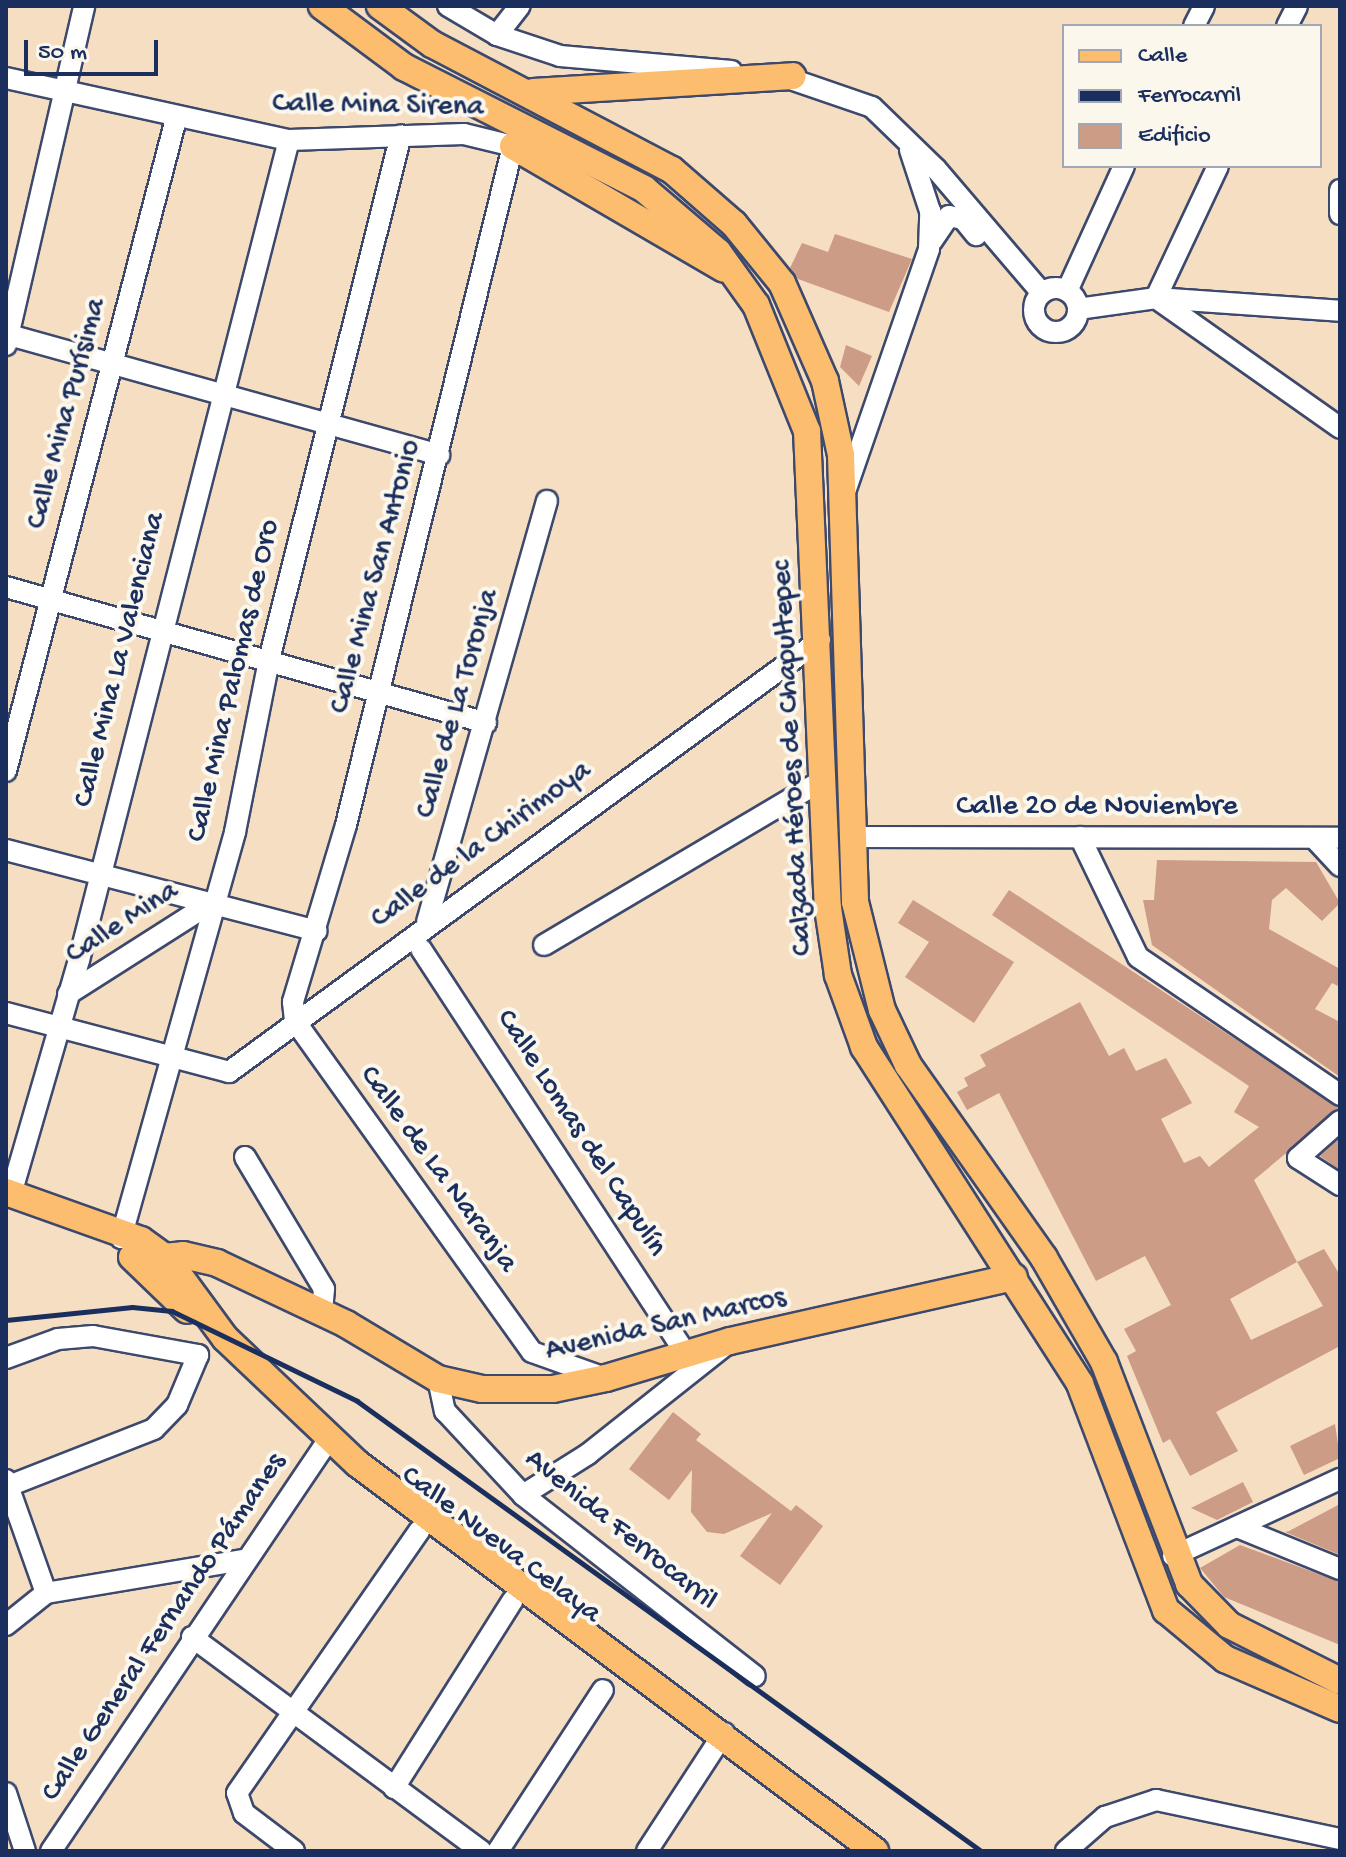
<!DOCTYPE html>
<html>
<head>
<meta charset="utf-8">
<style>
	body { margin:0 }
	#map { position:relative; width:1346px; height:1857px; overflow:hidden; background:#f5dec2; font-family:"Gochi Hand",sans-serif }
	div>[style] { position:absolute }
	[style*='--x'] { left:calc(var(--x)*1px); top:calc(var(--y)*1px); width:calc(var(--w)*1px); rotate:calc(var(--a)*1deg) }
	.building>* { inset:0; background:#cc9c86 }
	.roads { filter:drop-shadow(2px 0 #3c496d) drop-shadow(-2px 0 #3c496d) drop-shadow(0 2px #3c496d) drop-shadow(0 -2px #3c496d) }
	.minor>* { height:20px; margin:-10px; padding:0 10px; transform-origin:10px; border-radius:10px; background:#fff }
	.minor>.ring { margin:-10px; padding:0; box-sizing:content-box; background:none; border:20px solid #fff; border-radius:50% }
	.major>* { height:26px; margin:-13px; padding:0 13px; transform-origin:13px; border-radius:13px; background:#fcbd6f }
	.rail>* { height:5px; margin:-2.5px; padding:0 2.5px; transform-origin:2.5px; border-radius:2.5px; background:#1b2f5e }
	span { translate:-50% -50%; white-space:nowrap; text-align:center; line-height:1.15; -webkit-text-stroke:8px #fbf7ec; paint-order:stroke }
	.street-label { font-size:30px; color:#1b2f5e }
	.frame { position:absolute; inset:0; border:8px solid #1b2f5e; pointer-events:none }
	.legend { position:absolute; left:1062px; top:24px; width:260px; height:144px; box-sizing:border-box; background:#fbf7ec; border:2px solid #a1a7b3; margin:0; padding:10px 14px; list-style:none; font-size:24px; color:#1b2f5e }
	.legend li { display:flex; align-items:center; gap:16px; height:40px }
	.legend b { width:40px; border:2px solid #a1a7b3 }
	.scale { position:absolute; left:24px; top:40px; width:134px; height:36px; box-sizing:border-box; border:4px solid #1b2f5e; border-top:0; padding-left:10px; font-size:24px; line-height:28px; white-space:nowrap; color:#1b2f5e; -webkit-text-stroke:6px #fbf7ec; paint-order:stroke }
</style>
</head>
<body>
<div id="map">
	<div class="building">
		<i style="clip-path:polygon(835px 234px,912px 259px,889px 312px,798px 279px,790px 268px,802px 243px,828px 252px)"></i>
		<i style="clip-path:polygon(846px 345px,872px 356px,859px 386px,840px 367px)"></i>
		<i style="clip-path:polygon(1157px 860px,1316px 862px,1340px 903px,1322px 921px,1286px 888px,1272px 900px,1269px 929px,1340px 969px,1340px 987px,1332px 983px,1315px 1009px,1340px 1022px,1340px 1077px,1152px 945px,1143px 900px,1154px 900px)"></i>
		<i style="clip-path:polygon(evenodd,1009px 890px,1340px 1108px,1254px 1180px,1297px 1262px,1324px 1249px,1340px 1275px,1340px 1346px,1216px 1412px,1238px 1451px,1190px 1476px,1170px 1439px,1163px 1443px,1127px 1356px,1136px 1351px,1124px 1329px,1171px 1305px,1145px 1256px,1096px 1281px,999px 1093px,967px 1110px,957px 1092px,968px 1086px,964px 1078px,986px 1066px,980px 1055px,1080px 1002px,1109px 1056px,1124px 1048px,1136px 1071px,1166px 1058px,1192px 1103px,1161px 1119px,1184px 1163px,1200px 1156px,1209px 1167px,1259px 1127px,1234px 1112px,1249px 1086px,992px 915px,1009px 890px,1297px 1262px,1323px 1306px,1251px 1340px,1230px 1299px,1297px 1262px)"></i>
		<i style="clip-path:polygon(913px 900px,1014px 962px,974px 1023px,905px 977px,929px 942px,898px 923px)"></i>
		<i style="clip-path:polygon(1340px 1138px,1340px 1170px,1320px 1156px)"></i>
		<i style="clip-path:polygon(673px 1412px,701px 1434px,696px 1440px,791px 1511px,796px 1505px,823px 1526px,780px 1585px,740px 1556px,772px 1513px,724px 1534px,707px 1532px,691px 1512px,692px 1470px,669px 1500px,629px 1469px)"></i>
		<i style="clip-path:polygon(1335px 1424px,1340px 1458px,1304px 1475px,1290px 1446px)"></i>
		<i style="clip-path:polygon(1243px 1482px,1253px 1502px,1217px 1520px,1191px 1508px)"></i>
		<i style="clip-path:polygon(1340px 1504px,1340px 1555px,1285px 1532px,1289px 1531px)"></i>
		<i style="clip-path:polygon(1240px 1545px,1340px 1582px,1340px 1645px,1224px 1597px,1200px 1568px)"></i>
	</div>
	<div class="roads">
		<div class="minor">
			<i style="--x:448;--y:6;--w:57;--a:30.6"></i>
			<i style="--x:497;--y:35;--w:66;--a:18.4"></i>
			<i style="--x:560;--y:56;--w:172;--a:5"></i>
			<i style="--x:1194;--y:26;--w:22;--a:-63"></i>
			<i style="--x:1287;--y:26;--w:22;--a:-63"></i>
			<i style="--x:497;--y:35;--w:37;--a:-52"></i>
			<i style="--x:779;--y:75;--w:98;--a:19"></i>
			<i style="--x:872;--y:107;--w:89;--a:44.1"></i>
			<i style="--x:936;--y:169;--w:163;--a:49.5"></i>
			<i style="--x:6;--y:78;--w:290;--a:12.4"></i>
			<i style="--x:289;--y:140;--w:175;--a:-2"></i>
			<i style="--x:464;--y:134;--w:50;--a:13.8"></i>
			<i style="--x:513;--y:146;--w:699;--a:103.82"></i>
			<i style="--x:346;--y:825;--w:185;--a:106.7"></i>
			<i style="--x:293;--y:1002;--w:19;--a:84"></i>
			<i style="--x:295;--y:1021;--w:407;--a:54.4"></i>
			<i style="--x:532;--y:1352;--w:77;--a:19.6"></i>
			<i style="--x:1218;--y:166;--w:146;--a:115.2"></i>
			<i style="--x:1156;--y:298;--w:225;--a:35.2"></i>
			<i style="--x:1340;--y:190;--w:24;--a:90"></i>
			<i style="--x:932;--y:241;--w:30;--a:-56"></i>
			<i style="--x:949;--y:216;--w:14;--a:12"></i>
			<i style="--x:963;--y:219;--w:21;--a:51"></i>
			<i class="ring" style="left:1034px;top:288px;width:24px;height:24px"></i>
			<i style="--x:1067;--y:291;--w:137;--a:-65.5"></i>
			<i style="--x:1078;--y:309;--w:79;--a:-8"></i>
			<i style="--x:1156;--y:298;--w:184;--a:4"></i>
			<i style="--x:6;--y:334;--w:450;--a:15.6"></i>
			<i style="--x:6;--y:345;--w:348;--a:-77"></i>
			<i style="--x:846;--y:489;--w:254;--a:-70.9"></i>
			<i style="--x:929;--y:249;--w:38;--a:-88"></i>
			<i style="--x:930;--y:211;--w:64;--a:-108.2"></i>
			<i style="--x:6;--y:587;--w:499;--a:15.8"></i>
			<i style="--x:6;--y:771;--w:674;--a:-75.39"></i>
			<i style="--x:854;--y:837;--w:486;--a:0.1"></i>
			<i style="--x:1080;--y:837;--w:133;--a:64.2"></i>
			<i style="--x:1138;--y:957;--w:245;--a:34.3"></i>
			<i style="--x:1315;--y:839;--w:37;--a:47"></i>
			<i style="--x:6;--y:850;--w:321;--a:14.6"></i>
			<i style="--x:427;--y:922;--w:438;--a:-74.1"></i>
			<i style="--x:544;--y:945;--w:324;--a:-30.6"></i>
			<i style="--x:421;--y:949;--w:484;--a:56.8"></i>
			<i style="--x:68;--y:994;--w:169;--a:-32.5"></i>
			<i style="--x:6;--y:1013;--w:231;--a:14.8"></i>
			<i style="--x:229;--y:1072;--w:732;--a:-36.17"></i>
			<i style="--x:1340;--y:1121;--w:56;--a:138.6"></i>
			<i style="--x:1298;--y:1158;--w:50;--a:32.7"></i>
			<i style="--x:245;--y:1157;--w:154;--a:59.1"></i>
			<i style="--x:324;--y:1289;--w:23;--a:95"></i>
			<i style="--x:11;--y:1194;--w:244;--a:-73.8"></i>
			<i style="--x:79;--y:960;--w:846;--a:-75.64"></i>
			<i style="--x:121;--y:1238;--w:422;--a:-74.3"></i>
			<i style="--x:235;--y:832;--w:175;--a:-78.8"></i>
			<i style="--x:269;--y:660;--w:541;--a:-75.89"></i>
			<i style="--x:6;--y:1358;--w:55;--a:-20.1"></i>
			<i style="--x:58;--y:1339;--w:35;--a:-5"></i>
			<i style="--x:93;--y:1336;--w:107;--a:10.3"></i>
			<i style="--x:198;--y:1355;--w:54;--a:112.8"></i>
			<i style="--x:177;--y:1405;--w:33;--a:134"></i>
			<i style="--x:154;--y:1429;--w:159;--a:158.6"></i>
			<i style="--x:438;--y:1379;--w:33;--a:78"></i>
			<i style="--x:445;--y:1411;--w:115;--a:47.1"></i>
			<i style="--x:523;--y:1495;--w:294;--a:38"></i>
			<i style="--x:6;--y:1480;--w:120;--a:70.5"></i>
			<i style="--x:523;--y:1495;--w:77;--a:-32.2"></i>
			<i style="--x:588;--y:1454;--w:177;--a:-38.4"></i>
			<i style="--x:1237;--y:1527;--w:111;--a:22.2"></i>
			<i style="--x:1173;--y:1556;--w:184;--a:-24.8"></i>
			<i style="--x:6;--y:1625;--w:51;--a:-38.7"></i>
			<i style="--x:46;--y:1593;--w:201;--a:-9.5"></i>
			<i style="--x:192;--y:1637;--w:360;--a:36.5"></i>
			<i style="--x:394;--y:1788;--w:222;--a:-57.7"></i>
			<i style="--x:6;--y:1793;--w:61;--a:71.9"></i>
			<i style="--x:51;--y:1851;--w:498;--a:-56"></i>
			<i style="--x:294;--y:1851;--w:63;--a:-142.8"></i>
			<i style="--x:244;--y:1813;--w:21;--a:-109"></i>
			<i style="--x:237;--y:1793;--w:320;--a:-55.2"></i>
			<i style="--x:498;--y:1851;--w:192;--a:-56.9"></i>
			<i style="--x:647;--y:1851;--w:141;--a:-56.9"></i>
			<i style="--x:1066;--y:1851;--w:52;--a:-41.1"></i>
			<i style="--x:1105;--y:1817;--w:54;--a:-18.4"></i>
			<i style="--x:1156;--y:1800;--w:188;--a:12"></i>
		</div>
		<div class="major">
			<i style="--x:322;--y:6;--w:102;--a:36.6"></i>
			<i style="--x:404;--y:67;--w:269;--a:26.9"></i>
			<i style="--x:644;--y:189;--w:97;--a:40.4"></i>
			<i style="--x:718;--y:252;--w:65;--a:54.4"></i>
			<i style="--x:756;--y:305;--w:136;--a:68"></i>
			<i style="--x:807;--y:431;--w:477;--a:87.5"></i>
			<i style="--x:828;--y:908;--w:68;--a:81.5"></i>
			<i style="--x:838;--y:975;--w:77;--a:70.1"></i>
			<i style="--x:864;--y:1047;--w:400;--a:57.3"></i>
			<i style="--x:1080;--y:1384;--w:242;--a:69.2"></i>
			<i style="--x:1166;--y:1610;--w:77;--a:39.7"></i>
			<i style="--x:1225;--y:1659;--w:125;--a:23.5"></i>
			<i style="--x:380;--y:6;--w:64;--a:36.2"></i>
			<i style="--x:432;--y:44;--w:271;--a:27.7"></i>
			<i style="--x:672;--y:170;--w:82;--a:41.1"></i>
			<i style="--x:734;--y:224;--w:76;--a:50.9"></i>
			<i style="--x:782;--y:283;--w:107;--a:66.3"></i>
			<i style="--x:825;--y:381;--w:76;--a:77.8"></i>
			<i style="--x:841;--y:455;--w:447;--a:88.2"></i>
			<i style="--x:855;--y:902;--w:111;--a:76"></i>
			<i style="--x:882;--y:1010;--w:61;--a:64.7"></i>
			<i style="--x:908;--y:1065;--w:236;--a:54.8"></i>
			<i style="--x:1044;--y:1258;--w:120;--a:60"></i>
			<i style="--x:1104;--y:1362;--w:238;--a:69"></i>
			<i style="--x:1189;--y:1584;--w:57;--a:45.7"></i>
			<i style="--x:1229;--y:1625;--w:124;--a:26.8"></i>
			<i style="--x:533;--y:92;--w:260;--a:-3.5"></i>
			<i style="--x:513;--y:146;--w:244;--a:30.2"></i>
			<i style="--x:6;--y:1192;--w:143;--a:19.6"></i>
			<i style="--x:141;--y:1240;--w:32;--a:36"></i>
			<i style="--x:167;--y:1259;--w:98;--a:53.7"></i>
			<i style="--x:225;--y:1338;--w:183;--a:43.5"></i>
			<i style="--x:358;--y:1464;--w:646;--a:36.82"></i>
			<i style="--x:132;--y:1257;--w:76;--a:43.9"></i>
			<i style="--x:150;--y:1258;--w:33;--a:-5"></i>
			<i style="--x:183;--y:1255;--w:35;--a:13"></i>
			<i style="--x:217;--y:1263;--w:143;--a:25.3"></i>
			<i style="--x:346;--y:1324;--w:107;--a:30.9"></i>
			<i style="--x:438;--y:1379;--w:45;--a:12.8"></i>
			<i style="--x:482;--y:1389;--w:71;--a:0"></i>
			<i style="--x:553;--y:1389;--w:54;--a:-11.7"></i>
			<i style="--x:606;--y:1378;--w:129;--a:-16.6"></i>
			<i style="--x:730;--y:1341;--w:291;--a:-12.7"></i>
		</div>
	</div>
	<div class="rail">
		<i style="--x:6;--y:1320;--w:127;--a:-5.9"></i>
		<i style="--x:132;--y:1307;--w:40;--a:5.7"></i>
		<i style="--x:172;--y:1311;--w:206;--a:25.9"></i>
		<i style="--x:357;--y:1401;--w:769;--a:35.8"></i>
	</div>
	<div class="street-label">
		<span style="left:378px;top:107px;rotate:1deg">Calle Mina Sirena</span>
		<span style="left:68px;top:414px;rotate:-75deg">Calle Mina Purísima</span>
		<span style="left:377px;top:577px;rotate:-75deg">Calle Mina San Antonio</span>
		<span style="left:121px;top:660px;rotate:-76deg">Calle Mina La Valenciana</span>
		<span style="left:235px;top:681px;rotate:-77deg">Calle Mina Palomas de Oro</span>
		<span style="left:459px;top:704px;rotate:-74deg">Calle de La Toronja</span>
		<span style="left:794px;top:758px;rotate:-93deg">Calzada Héroes de Chapultepec</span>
		<span style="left:1097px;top:808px">Calle 20 de Noviembre</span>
		<span style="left:482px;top:846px;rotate:-36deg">Calle de la Chirimoya</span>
		<span style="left:123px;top:924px;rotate:-33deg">Calle Mina</span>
		<span style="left:580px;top:1134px;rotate:57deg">Calle Lomas del Capulín</span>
		<span style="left:437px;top:1170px;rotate:54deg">Calle de La Naranja</span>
		<span style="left:666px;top:1326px;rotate:-13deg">Avenida San Marcos</span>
		<span style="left:620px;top:1531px;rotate:39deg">Avenida Ferrocarril</span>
		<span style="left:500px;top:1546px;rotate:37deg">Calle Nueva Celaya</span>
		<span style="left:165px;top:1628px;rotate:-56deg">Calle General Fernando Pámanes</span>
	</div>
	<div class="frame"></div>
	<ul class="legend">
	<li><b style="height:10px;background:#fcbd6f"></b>Calle</li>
	<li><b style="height:10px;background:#1b2f5e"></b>Ferrocarril</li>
	<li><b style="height:22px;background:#cc9c86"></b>Edificio</li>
	</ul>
	<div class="scale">50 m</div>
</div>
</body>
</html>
